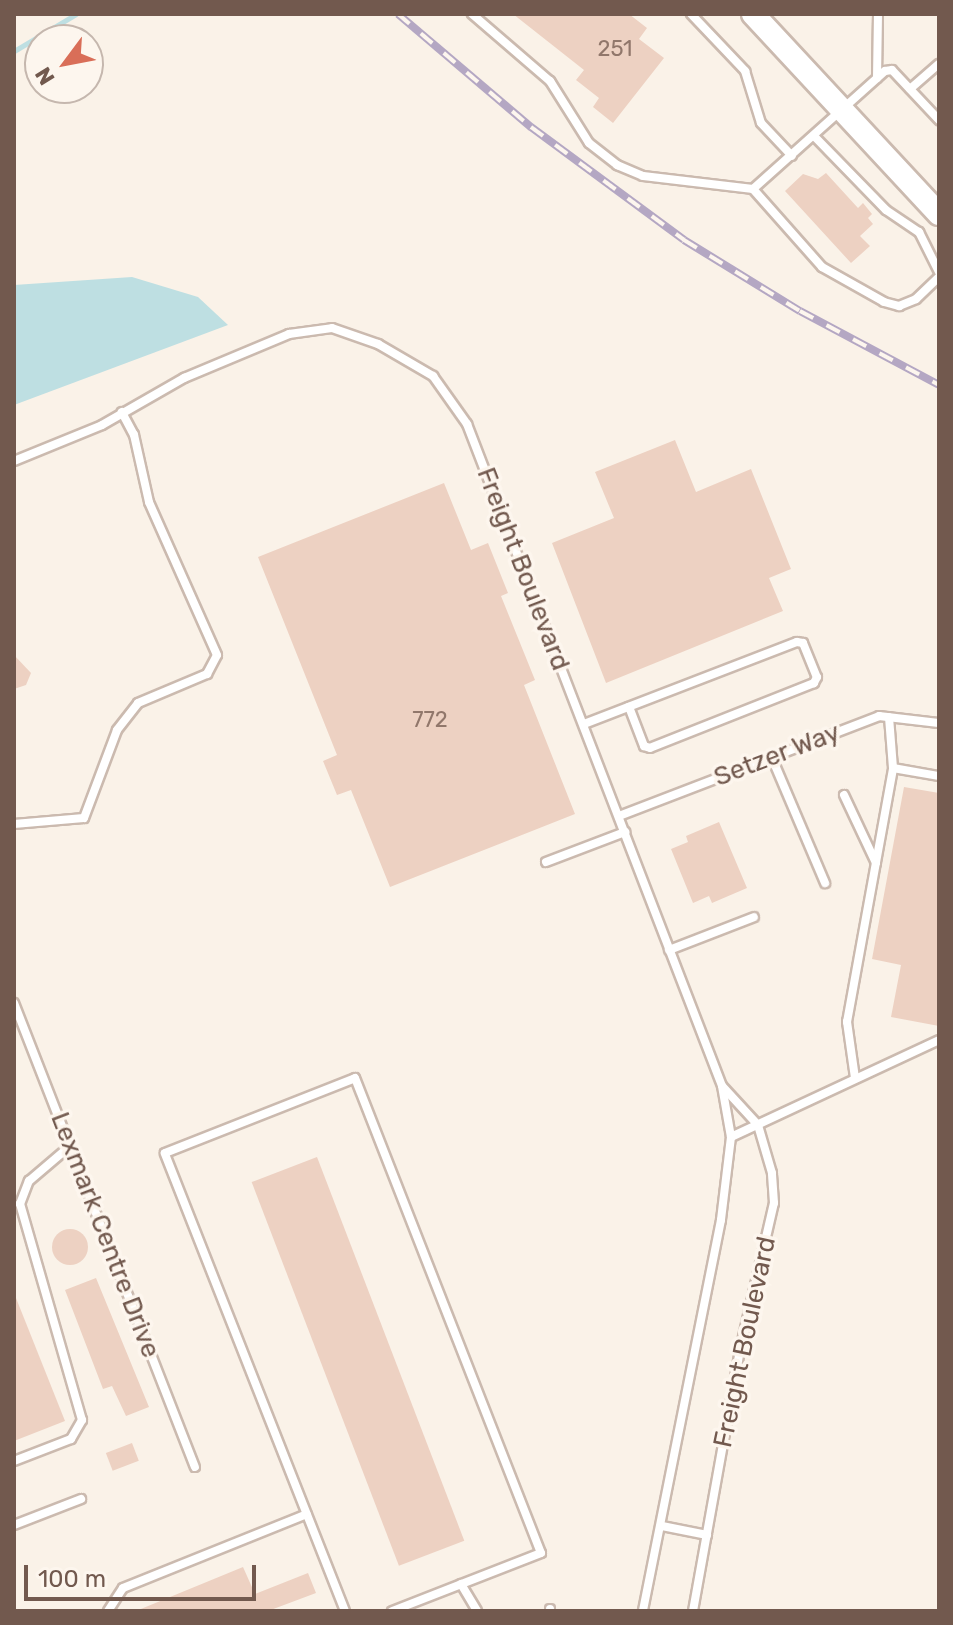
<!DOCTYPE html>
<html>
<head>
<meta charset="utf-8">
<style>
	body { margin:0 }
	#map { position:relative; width:953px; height:1625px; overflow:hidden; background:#faf2e8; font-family:Rubik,sans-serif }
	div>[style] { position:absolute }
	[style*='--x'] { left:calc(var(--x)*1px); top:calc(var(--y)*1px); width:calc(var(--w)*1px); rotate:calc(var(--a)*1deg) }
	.water>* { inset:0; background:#bedfe2 }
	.stream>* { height:5px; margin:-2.5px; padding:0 2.5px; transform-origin:2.5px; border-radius:2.5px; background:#bedfe2 }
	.building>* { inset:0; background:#edd1c2; transform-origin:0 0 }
	.round { border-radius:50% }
	.roads { filter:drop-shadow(2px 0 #cbbaaf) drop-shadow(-2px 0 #cbbaaf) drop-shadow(0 2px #cbbaaf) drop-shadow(0 -2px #cbbaaf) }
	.lane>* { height:8px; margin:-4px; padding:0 4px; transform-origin:4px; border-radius:4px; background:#fff }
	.secondary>* { height:22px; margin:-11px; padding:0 11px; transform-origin:11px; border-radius:11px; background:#fff }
	.rail>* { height:8px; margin-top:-4px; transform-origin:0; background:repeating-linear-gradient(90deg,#fdf6ee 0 15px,#b4a7c3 0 30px); box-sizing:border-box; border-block:2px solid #b4a7c3 }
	span { translate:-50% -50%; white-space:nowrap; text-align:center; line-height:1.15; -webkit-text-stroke:7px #fdf6ee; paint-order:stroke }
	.number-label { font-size:22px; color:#91776b }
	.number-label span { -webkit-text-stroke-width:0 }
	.street-label { font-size:26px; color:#72594e }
	.frame { position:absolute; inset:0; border:16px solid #72594e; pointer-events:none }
	.north { position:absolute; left:24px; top:24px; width:80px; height:80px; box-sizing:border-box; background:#fdf6ee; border:2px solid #c5b7ae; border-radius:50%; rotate:238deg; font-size:22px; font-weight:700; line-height:32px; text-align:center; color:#72594e }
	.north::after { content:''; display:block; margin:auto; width:28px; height:36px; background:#d96e58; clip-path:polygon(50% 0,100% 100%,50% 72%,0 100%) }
	.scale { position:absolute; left:24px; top:1565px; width:232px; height:36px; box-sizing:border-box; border:4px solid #72594e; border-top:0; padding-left:10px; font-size:24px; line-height:28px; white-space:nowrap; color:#72594e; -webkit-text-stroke:6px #fdf6ee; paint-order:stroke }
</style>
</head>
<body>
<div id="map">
	<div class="water">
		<i style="clip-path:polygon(132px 277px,198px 297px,228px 325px,14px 405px,14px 285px)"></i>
	</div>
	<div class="stream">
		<i style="--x:14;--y:51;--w:72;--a:-30.8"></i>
	</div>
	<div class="building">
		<i style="clip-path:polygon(513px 14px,629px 14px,647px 28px,639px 39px,664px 58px,613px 123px,593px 107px,599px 98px,576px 80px,584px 70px)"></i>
		<i style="clip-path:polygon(826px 173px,858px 208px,863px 203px,872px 214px,868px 218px,873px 224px,860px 236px,870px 246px,851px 263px,785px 191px,803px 174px,818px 179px)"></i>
		<i style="clip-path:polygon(675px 440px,696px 492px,751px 469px,791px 569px,769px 578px,783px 611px,606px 683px,552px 543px,614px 518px,595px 472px)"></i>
		<i style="clip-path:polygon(444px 483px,471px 550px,488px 543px,508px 593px,501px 596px,535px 680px,524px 685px,575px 814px,390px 887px,351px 790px,337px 795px,323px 761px,337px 755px,258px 557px)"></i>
		<i style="clip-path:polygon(14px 655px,31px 673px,26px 685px,14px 689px)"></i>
		<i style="clip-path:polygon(904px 787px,939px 793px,939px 1026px,891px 1017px,901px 965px,872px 959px)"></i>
		<i style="clip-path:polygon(719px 822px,747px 888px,712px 903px,709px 896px,693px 903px,671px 849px,688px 842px,686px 836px)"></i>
		<i style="left:317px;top:1157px;width:411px;height:70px;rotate:69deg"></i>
		<i class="round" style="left:52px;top:1229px;width:36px;height:36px"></i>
		<i style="clip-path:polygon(96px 1278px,149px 1407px,126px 1416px,112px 1386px,103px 1389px,65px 1290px)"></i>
		<i style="clip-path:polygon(14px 1293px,65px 1421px,14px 1441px)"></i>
		<i style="left:132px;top:1443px;width:19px;height:28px;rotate:69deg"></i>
		<i style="clip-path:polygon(243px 1567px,255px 1594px,308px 1573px,316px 1593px,268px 1611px,136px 1611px)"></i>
	</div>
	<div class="roads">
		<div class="lane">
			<i style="--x:472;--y:14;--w:103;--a:40.7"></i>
			<i style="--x:550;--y:81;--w:73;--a:57.8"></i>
			<i style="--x:589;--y:143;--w:36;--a:38"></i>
			<i style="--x:617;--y:165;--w:28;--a:23"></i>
			<i style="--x:643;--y:176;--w:111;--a:6.7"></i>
			<i style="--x:753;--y:189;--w:177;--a:-41.8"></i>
			<i style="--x:885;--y:71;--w:7;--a:-8"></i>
			<i style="--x:892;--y:70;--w:69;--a:46.8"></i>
			<i style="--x:691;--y:14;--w:79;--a:46.5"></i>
			<i style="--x:745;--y:71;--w:54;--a:72.9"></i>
			<i style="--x:761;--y:123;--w:45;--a:46.8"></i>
			<i style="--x:877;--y:78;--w:64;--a:-89.1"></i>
			<i style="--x:910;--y:89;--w:38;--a:-41"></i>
			<i style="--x:815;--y:137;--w:102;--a:45.8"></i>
			<i style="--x:886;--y:210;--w:40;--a:34"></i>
			<i style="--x:919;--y:232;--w:45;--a:63.4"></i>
			<i style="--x:753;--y:189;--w:104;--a:48.5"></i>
			<i style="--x:822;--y:267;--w:71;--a:29.4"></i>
			<i style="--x:884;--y:302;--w:16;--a:15"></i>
			<i style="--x:899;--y:306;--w:18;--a:-22"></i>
			<i style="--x:916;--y:299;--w:32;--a:-44"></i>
			<i style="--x:14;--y:461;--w:95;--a:-22.2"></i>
			<i style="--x:102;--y:425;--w:95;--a:-29.8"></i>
			<i style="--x:184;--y:378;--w:114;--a:-22.7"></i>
			<i style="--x:289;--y:334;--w:43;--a:-7.9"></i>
			<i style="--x:332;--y:328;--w:49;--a:19.2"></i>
			<i style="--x:378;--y:344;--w:64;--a:30.2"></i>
			<i style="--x:433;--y:376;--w:59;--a:54.7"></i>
			<i style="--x:467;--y:424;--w:709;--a:68.93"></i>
			<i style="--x:722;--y:1086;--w:52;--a:80"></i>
			<i style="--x:731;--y:1137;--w:84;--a:96.9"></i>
			<i style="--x:721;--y:1220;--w:399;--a:101.3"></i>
			<i style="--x:584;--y:724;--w:228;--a:-21.1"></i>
			<i style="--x:797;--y:642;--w:6;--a:9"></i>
			<i style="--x:803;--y:643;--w:37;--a:68"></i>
			<i style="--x:817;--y:677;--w:7;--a:117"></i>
			<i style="--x:814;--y:683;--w:176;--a:158.4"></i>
			<i style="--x:650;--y:748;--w:6;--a:-162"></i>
			<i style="--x:644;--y:746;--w:42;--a:-111"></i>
			<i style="--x:772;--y:758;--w:136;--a:67"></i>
			<i style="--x:893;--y:768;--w:47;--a:9.9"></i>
			<i style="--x:844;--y:795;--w:75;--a:64.8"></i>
			<i style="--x:619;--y:816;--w:279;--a:-21"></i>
			<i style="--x:879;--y:716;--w:60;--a:6.7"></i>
			<i style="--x:14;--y:824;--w:70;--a:-4.9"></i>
			<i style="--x:84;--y:818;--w:94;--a:-69.4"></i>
			<i style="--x:117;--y:730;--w:34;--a:-52"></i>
			<i style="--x:138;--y:703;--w:75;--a:-22.8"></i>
			<i style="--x:207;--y:674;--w:21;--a:-62"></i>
			<i style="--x:217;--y:655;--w:167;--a:-114"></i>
			<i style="--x:149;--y:502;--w:69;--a:-102.6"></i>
			<i style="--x:134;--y:435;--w:26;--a:-118"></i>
			<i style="--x:546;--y:862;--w:85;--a:-20.8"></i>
			<i style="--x:669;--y:950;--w:91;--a:-21.2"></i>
			<i style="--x:14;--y:1003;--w:498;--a:68.7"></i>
			<i style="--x:855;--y:1078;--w:57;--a:-98.1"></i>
			<i style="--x:847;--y:1022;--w:258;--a:-79.7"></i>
			<i style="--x:893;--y:768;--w:51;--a:-94.5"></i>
			<i style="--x:731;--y:1137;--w:230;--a:-25"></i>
			<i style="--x:14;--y:1461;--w:61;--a:-21.1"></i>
			<i style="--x:71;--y:1439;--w:22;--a:-60"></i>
			<i style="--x:82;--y:1420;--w:225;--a:-106"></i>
			<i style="--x:20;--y:1204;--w:25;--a:-69"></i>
			<i style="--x:29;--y:1181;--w:54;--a:-40.5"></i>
			<i style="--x:14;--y:1525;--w:72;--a:-21.2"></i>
			<i style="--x:662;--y:1526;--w:46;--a:11.3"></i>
			<i style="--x:461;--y:1584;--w:31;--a:59"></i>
			<i style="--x:550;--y:1609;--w:2;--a:90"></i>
			<i style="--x:108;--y:1611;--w:27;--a:-57"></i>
			<i style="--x:123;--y:1588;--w:198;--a:-21.9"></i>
			<i style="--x:345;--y:1611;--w:492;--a:-111.5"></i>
			<i style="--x:165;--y:1153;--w:204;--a:-21.5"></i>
			<i style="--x:355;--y:1078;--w:510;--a:68.62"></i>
			<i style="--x:541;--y:1553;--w:160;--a:158.7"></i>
			<i style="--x:693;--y:1611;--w:265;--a:-79.8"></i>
			<i style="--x:740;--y:1350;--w:151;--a:-77"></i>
			<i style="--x:774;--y:1203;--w:30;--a:-94"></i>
			<i style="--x:772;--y:1173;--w:50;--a:-106.3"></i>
			<i style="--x:758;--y:1125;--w:52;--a:-132.6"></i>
		</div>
		<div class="secondary">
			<i style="--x:753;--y:14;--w:273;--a:47.1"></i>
		</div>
	</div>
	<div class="rail">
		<i style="--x:398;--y:14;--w:175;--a:40.4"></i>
		<i style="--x:531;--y:127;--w:190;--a:36.4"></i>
		<i style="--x:684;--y:240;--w:136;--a:31.5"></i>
		<i style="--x:800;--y:311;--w:157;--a:28"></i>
	</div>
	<div class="number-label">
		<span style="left:615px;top:49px">251</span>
		<span style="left:430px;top:720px">772</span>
	</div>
	<div class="street-label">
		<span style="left:523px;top:569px;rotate:69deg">Freight Boulevard</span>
		<span style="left:777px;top:755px;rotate:-21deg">Setzer Way</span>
		<span style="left:105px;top:1235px;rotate:69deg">Lexmark Centre Drive</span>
		<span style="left:745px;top:1342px;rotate:-78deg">Freight Boulevard</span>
	</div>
	<div class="frame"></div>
	<div class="north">N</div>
	<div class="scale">100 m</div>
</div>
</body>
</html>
